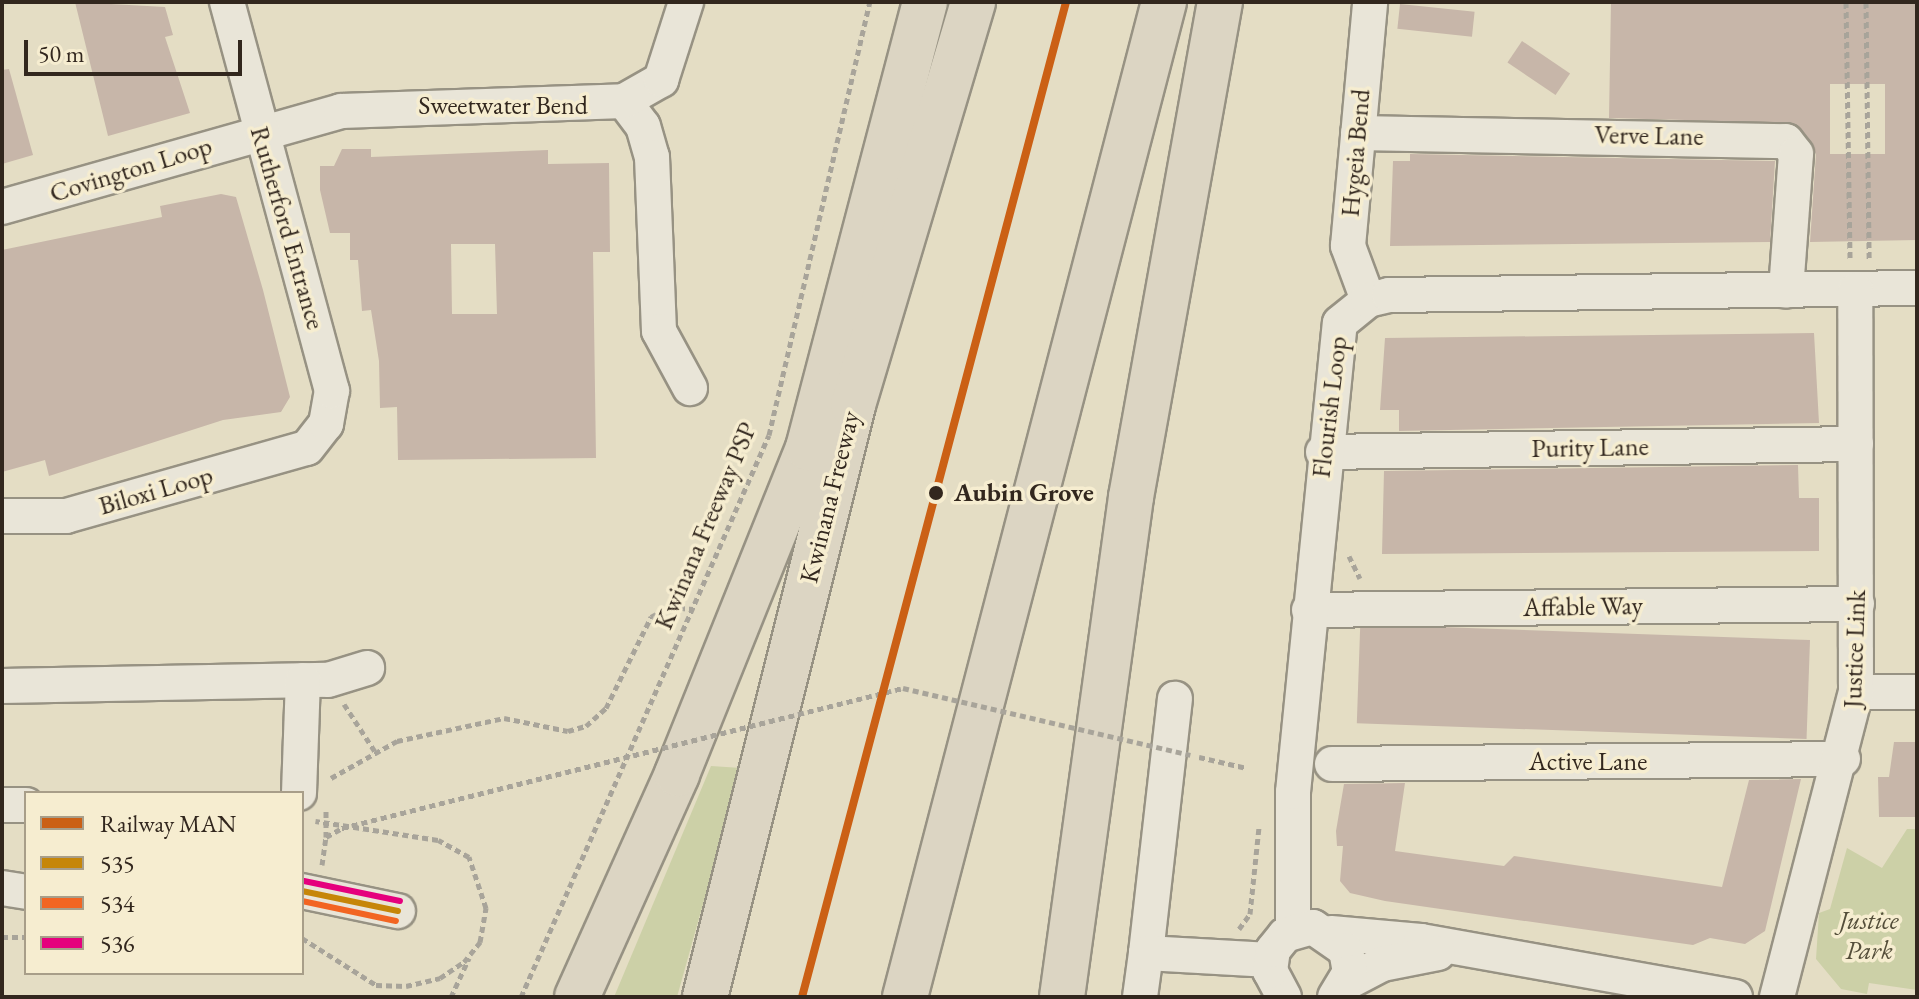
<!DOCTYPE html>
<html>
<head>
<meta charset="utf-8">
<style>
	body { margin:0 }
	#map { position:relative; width:1919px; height:999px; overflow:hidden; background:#e4ddc4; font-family:"EB Garamond",serif }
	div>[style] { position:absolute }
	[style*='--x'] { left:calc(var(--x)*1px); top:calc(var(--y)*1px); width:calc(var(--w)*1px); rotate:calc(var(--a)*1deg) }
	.green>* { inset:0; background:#ccd0a7 }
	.building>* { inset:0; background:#c7b6a9; transform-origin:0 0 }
	.path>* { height:5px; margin-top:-2.5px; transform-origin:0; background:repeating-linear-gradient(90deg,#a8a49a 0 6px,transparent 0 10px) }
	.roads { filter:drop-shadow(2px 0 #979283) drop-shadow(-2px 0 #979283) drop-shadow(0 2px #979283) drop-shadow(0 -2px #979283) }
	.minor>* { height:34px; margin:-17px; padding:0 17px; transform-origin:17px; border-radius:17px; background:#e9e5d8 }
	.highway>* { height:44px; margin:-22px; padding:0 22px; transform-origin:22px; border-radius:22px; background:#dcd5c3 }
	.path-bridge>* { height:5px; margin-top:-2.5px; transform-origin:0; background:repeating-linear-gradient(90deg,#a8a49a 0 6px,transparent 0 10px) }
	.bus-1>* { height:6px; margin:-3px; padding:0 3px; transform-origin:3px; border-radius:3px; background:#c68608 }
	.bus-2>* { height:6px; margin:-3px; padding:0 3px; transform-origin:3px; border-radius:3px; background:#f26522 }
	.bus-3>* { height:6px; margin:-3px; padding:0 3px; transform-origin:3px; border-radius:3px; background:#e5007d }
	.rail-1>* { height:8px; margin:-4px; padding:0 4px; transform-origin:4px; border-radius:4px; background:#cb6015 }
	.dots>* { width:22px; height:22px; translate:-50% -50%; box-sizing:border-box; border:4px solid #f6edd0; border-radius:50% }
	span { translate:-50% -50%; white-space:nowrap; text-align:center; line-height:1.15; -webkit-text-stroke:7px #f6edd0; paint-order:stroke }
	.street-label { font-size:26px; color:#32271e }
	.stop-label { font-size:26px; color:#32271e; font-weight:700 }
	.left { translate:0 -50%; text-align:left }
	.park-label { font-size:26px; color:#544e3a; font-style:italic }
	.frame { position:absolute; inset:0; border:4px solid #32271e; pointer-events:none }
	.legend { position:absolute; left:24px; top:791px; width:280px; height:184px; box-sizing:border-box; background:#f6edd0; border:2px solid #a89e89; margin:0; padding:10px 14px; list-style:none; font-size:24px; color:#32271e }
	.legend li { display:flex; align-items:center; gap:16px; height:40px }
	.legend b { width:40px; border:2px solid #a89e89 }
	.scale { position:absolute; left:24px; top:40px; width:218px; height:36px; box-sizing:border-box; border:4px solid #32271e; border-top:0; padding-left:10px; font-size:24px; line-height:28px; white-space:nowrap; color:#32271e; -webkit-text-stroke:6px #f6edd0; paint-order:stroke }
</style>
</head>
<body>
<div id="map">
	<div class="green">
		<i style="clip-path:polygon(711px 766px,741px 768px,677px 997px,614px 997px)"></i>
		<i style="clip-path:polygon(1907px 829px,1917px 829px,1917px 990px,1869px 983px,1867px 994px,1841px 989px,1816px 959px,1819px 913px,1830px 909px,1847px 848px,1882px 868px)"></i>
	</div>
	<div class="building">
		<i style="clip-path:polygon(75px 2px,165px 7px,173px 35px,165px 37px,190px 113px,108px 136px)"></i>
		<i style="clip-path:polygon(evenodd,1611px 2px,1916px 2px,1917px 240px,1810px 242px,1816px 154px,1794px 123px,1609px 118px,1611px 2px,1830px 84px,1885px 84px,1885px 154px,1830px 154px,1830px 84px)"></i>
		<i style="left:1400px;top:4px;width:75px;height:25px;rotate:6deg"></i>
		<i style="left:1522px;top:41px;width:58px;height:26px;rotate:34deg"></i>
		<i style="clip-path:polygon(9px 69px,33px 155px,2px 164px,2px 70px)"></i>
		<i style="clip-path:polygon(evenodd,342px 149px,371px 149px,371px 157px,548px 150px,548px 164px,609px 163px,610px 252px,593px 252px,596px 458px,398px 460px,397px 407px,380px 408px,379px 361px,371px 310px,362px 311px,358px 260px,350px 260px,350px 233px,330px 233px,320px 190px,320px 166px,334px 166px,342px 149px,451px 244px,495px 244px,497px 314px,452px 314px,451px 244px)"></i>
		<i style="clip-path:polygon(1410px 154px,1775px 161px,1770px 242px,1390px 246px,1393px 161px,1410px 161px)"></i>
		<i style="clip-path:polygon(221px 194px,236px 197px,263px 290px,290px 397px,281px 412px,223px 420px,49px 476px,45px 460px,2px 472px,2px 250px,162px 217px,160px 206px)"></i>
		<i style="clip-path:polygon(1814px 333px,1819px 423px,1399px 431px,1399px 410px,1380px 410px,1385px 338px)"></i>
		<i style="clip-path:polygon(1798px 465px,1799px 498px,1819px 498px,1819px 551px,1382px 554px,1384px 471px)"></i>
		<i style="left:1810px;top:640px;width:99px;height:450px;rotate:92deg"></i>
		<i style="clip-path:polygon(1894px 742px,1917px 742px,1917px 817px,1879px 817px,1878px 777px,1889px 777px)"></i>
		<i style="clip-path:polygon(1801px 779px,1765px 931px,1745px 944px,1710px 938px,1693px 945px,1385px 901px,1350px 893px,1340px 881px,1343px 846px,1337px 846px,1336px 831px,1344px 784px,1405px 783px,1395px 851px,1504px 866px,1514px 856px,1722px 887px,1749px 780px)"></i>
	</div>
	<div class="path">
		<i style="--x:1846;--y:2;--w:259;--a:89.1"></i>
		<i style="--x:1866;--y:2;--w:259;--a:89.3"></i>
		<i style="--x:1349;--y:556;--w:25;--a:64"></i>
		<i style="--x:344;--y:704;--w:59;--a:56.9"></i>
		<i style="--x:1199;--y:757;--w:49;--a:12.9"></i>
		<i style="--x:331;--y:778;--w:76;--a:-29.3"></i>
		<i style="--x:397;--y:741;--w:109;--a:-12.1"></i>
		<i style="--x:504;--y:718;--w:65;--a:11.5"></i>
		<i style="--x:568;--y:731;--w:19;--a:-16"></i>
		<i style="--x:586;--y:726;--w:27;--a:-42"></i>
		<i style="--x:606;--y:708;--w:102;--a:-63.7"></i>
		<i style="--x:651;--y:617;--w:21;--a:-29"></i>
		<i style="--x:669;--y:607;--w:24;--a:5"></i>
		<i style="--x:326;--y:837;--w:27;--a:-90"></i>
		<i style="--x:322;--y:865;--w:28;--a:-82"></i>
		<i style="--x:326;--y:837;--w:18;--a:-29"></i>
		<i style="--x:1239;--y:929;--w:19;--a:-54"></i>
		<i style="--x:1250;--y:914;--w:87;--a:-84.1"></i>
		<i style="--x:2;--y:937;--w:24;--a:0"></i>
		<i style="--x:302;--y:938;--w:88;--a:32.4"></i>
		<i style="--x:376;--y:985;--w:30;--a:2"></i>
		<i style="--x:406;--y:986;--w:35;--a:-13"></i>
		<i style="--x:440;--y:978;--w:29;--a:-34"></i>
		<i style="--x:464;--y:962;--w:26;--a:-51"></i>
		<i style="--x:480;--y:942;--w:35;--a:-80"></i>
		<i style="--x:486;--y:908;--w:54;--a:-108.4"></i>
		<i style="--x:469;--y:857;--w:35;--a:-151"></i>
		<i style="--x:438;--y:840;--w:124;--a:-171.2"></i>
		<i style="--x:451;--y:997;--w:43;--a:-65.2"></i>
		<i style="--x:521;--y:997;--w:614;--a:-66.19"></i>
		<i style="--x:769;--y:435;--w:445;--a:-76.9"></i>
	</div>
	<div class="roads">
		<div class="minor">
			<i style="--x:624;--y:101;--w:31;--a:53"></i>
			<i style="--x:643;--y:126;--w:32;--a:74"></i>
			<i style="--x:652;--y:157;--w:174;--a:87.7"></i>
			<i style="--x:659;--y:331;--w:65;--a:61.5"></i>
			<i style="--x:1358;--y:133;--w:428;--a:1.1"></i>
			<i style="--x:1786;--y:141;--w:16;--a:52"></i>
			<i style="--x:1796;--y:154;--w:137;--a:94.2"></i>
			<i style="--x:2;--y:207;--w:352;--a:-15.8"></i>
			<i style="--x:341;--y:111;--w:283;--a:-2"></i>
			<i style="--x:624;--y:101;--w:43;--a:-29.6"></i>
			<i style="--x:661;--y:80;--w:82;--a:-72.2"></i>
			<i style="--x:1368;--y:300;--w:58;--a:-110.3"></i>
			<i style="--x:1348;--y:246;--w:245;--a:-84.8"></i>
			<i style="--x:1323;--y:452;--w:533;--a:-0.86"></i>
			<i style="--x:2;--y:516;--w:64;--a:0"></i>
			<i style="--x:66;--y:516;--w:250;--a:-15.8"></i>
			<i style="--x:307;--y:448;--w:31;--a:-52"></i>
			<i style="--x:326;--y:424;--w:34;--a:-80"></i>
			<i style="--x:332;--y:391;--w:403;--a:-105.1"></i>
			<i style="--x:1309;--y:610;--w:548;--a:-0.63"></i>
			<i style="--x:2;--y:686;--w:326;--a:-1.1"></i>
			<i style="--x:328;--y:680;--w:41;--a:-17.1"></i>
			<i style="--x:1856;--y:692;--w:61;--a:0"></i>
			<i style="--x:1332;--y:764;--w:511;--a:-0.56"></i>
			<i style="--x:299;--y:793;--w:113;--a:-88"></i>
			<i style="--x:2;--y:805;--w:24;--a:0"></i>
			<i style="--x:2;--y:888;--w:24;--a:9"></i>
			<i style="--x:302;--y:891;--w:98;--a:11.8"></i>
			<i style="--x:1293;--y:931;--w:139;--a:-90"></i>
			<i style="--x:1293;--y:792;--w:471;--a:-84.3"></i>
			<i style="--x:1340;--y:323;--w:36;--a:-39"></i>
			<i style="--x:1368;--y:300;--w:22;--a:-13"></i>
			<i style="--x:1389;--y:295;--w:528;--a:-0.76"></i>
			<i style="--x:1331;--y:933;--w:90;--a:5.1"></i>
			<i style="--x:1421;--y:941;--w:319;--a:10.1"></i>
			<i style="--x:1146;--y:953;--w:256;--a:-83.5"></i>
			<i style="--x:1346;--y:983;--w:41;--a:-27.8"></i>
			<i style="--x:1382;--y:964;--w:57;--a:-11.1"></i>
			<i style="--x:1140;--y:997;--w:44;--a:-82.2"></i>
			<i style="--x:1146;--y:953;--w:124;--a:3.2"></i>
			<i style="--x:1284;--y:997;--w:30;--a:-118"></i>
			<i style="--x:1270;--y:971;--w:21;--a:-82"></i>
			<i style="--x:1273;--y:950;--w:19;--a:-51"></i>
			<i style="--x:1285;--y:935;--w:29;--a:-16"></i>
			<i style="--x:1313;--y:927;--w:40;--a:34.9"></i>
			<i style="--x:1346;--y:950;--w:22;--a:80"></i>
			<i style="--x:1350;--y:972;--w:29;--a:121"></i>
			<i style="--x:1777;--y:997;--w:315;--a:-75.5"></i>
			<i style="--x:1856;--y:692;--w:402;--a:-90.1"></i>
		</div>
		<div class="highway">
			<i style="--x:577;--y:997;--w:244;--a:-65.8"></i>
			<i style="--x:677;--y:774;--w:351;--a:-68.1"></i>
			<i style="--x:808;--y:448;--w:461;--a:-75.3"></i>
			<i style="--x:705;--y:997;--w:610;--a:-75.96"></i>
			<i style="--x:853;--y:405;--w:420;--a:-73.4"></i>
			<i style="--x:905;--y:997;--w:1028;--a:-75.41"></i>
			<i style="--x:1062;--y:997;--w:505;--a:-82.14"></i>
			<i style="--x:1131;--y:497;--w:503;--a:-79.81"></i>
		</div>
	</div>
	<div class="path-bridge">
		<i style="--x:342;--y:828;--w:578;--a:-14.01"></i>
		<i style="--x:903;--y:688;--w:295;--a:13.1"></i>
	</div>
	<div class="bus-1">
		<i style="--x:302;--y:891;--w:98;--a:11.8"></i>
	</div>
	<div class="bus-2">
		<i style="--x:302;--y:901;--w:96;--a:12"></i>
	</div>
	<div class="bus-3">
		<i style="--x:304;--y:881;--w:98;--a:11.8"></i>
	</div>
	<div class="rail-1">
		<i style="--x:802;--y:997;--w:1029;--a:-75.14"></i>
	</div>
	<div class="dots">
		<i style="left:936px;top:493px;background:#32271e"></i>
	</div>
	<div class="street-label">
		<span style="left:503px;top:106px">Sweetwater Bend</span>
		<span style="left:1649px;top:136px;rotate:1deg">Verve Lane</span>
		<span style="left:1356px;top:153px;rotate:-85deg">Hygeia Bend</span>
		<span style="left:131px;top:170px;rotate:-17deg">Covington Loop</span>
		<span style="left:287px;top:228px;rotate:74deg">Rutherford Entrance</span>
		<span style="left:1330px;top:407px;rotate:-83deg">Flourish Loop</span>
		<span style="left:1590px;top:448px;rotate:-1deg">Purity Lane</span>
		<span style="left:156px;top:491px;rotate:-16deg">Biloxi Loop</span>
		<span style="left:830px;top:497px;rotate:-76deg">Kwinana Freeway</span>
		<span style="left:706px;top:526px;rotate:-67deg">Kwinana Freeway PSP</span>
		<span style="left:1583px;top:607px;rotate:-1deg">Affable Way</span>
		<span style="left:1855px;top:649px;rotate:-88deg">Justice Link</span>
		<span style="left:1588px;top:762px">Active Lane</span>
	</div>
	<div class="stop-label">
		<span class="left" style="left:954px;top:493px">Aubin Grove</span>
	</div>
	<div class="park-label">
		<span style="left:1869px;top:936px">Justice<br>Park</span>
	</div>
	<div class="frame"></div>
	<ul class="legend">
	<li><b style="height:10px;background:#cb6015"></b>Railway MAN</li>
	<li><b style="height:10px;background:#c68608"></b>535</li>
	<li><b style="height:10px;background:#f26522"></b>534</li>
	<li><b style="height:10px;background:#e5007d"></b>536</li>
	</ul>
	<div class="scale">50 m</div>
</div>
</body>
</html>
